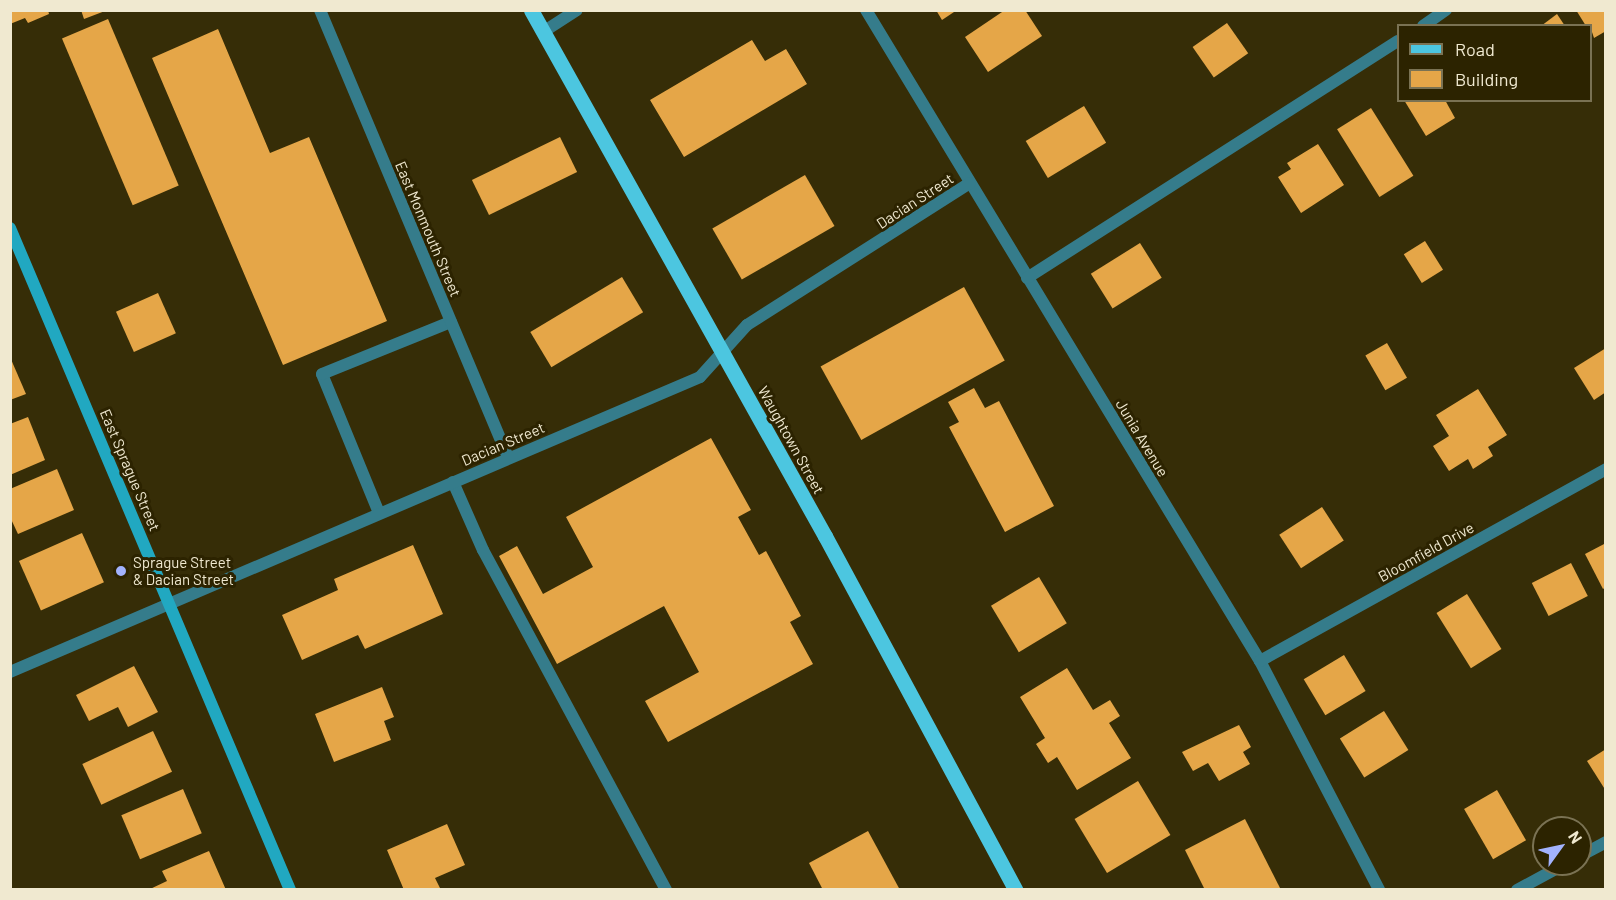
<!DOCTYPE html>
<html>
<head>
<meta charset="utf-8">
<style>
	body { margin:0 }
	#map { position:relative; width:1616px; height:900px; overflow:hidden; background:#362d07; font-family:Barlow,sans-serif }
	div>[style] { position:absolute }
	[style*='--x'] { left:calc(var(--x)*1px); top:calc(var(--y)*1px); width:calc(var(--w)*1px); rotate:calc(var(--a)*1deg) }
	.building>* { inset:0; background:#e5a648; transform-origin:0 0 }
	.lane>* { height:12px; margin:-6px; padding:0 6px; transform-origin:6px; border-radius:6px; background:#357c8b }
	.street>* { height:12px; margin:-6px; padding:0 6px; transform-origin:6px; border-radius:6px; background:#357c8b }
	.secondary>* { height:12px; margin:-6px; padding:0 6px; transform-origin:6px; border-radius:6px; background:#21a8c1 }
	.primary>* { height:15px; margin:-7.5px; padding:0 7.5px; transform-origin:7.5px; border-radius:7.5px; background:#4cc6e0 }
	.dots>* { width:16px; height:16px; translate:-50% -50%; box-sizing:border-box; border:3px solid #2c2300; border-radius:50% }
	span { translate:-50% -50%; white-space:nowrap; text-align:center; line-height:1.15; -webkit-text-stroke:6px #2c2300; paint-order:stroke }
	.street-label { font-size:15px; color:#f0e9d0 }
	.poi-label { font-size:15px; color:#f0e9d0 }
	.left { translate:0 -50%; text-align:left }
	.frame { position:absolute; inset:0; border:12px solid #f0e9d0; pointer-events:none }
	.legend { position:absolute; left:1397px; top:24px; width:195px; height:78px; box-sizing:border-box; background:#2c2300; border:2px solid #7a7253; margin:0; padding:8px 10px; list-style:none; font-size:18px; color:#f0e9d0 }
	.legend li { display:flex; align-items:center; gap:12px; height:30px }
	.legend b { width:30px; border:2px solid #7a7253 }
	.north { position:absolute; left:1532px; top:816px; width:60px; height:60px; box-sizing:border-box; background:#2c2300; border:2px solid #7a7253; border-radius:50%; rotate:57deg; font-size:16px; font-weight:700; line-height:24px; text-align:center; color:#f0e9d0 }
	.north::after { content:''; display:block; margin:auto; width:21px; height:27px; background:#a2b2fd; clip-path:polygon(50% 0,100% 100%,50% 72%,0 100%) }
</style>
</head>
<body>
<div id="map">
	<div class="building">
		<i style="clip-path:polygon(10px 10px,48px 10px,49px 14px,28px 23px,25px 18px,10px 24px)"></i>
		<i style="clip-path:polygon(81px 10px,105px 10px,105px 11px,84px 19px)"></i>
		<i style="clip-path:polygon(936px 10px,957px 10px,942px 20px)"></i>
		<i style="clip-path:polygon(1005px 10px,1025px 10px,1042px 36px,988px 72px,965px 37px)"></i>
		<i style="clip-path:polygon(1576px 10px,1606px 10px,1606px 31px,1594px 38px,1590px 26px,1586px 26px)"></i>
		<i style="clip-path:polygon(1557px 14px,1565px 26px,1541px 26px)"></i>
		<i style="left:108px;top:19px;width:181px;height:50px;rotate:67deg"></i>
		<i style="left:1227px;top:23px;width:37px;height:42px;rotate:55deg"></i>
		<i style="clip-path:polygon(218px 29px,270px 153px,309px 137px,387px 321px,283px 365px,152px 58px)"></i>
		<i style="clip-path:polygon(752px 40px,765px 61px,786px 49px,807px 84px,684px 157px,650px 100px)"></i>
		<i style="clip-path:polygon(1404px 100px,1445px 100px,1455px 118px,1426px 136px)"></i>
		<i style="left:1084px;top:106px;width:43px;height:68px;rotate:59deg"></i>
		<i style="left:1371px;top:108px;width:80px;height:40px;rotate:58deg"></i>
		<i style="left:560px;top:137px;width:39px;height:98px;rotate:64deg"></i>
		<i style="clip-path:polygon(1318px 144px,1344px 185px,1301px 213px,1278px 177px,1291px 169px,1287px 163px)"></i>
		<i style="left:805px;top:175px;width:59px;height:107px;rotate:60deg"></i>
		<i style="left:1425px;top:241px;width:34px;height:25px;rotate:58deg"></i>
		<i style="left:1140px;top:243px;width:41px;height:58px;rotate:58deg"></i>
		<i style="left:622px;top:277px;width:41px;height:107px;rotate:59deg"></i>
		<i style="left:964px;top:287px;width:84px;height:164px;rotate:61deg"></i>
		<i style="left:158px;top:293px;width:44px;height:46px;rotate:66deg"></i>
		<i style="left:1387px;top:343px;width:40px;height:25px;rotate:60deg"></i>
		<i style="clip-path:polygon(1606px 348px,1606px 392px,1594px 400px,1574px 368px)"></i>
		<i style="clip-path:polygon(10px 357px,26px 394px,10px 400px)"></i>
		<i style="clip-path:polygon(974px 388px,985px 408px,999px 401px,1054px 506px,1005px 532px,949px 427px,959px 422px,948px 402px)"></i>
		<i style="clip-path:polygon(1478px 389px,1507px 435px,1488px 447px,1493px 456px,1473px 469px,1468px 459px,1449px 471px,1433px 446px,1449px 436px,1436px 415px)"></i>
		<i style="clip-path:polygon(28px 417px,45px 460px,10px 475px,10px 424px)"></i>
		<i style="clip-path:polygon(711px 438px,751px 510px,738px 517px,759px 555px,766px 551px,801px 616px,790px 622px,813px 664px,668px 742px,645px 701px,699px 672px,664px 606px,557px 664px,499px 556px,517px 546px,543px 594px,593px 567px,566px 517px)"></i>
		<i style="clip-path:polygon(57px 469px,74px 510px,18px 534px,10px 517px,10px 489px)"></i>
		<i style="left:1322px;top:507px;width:40px;height:51px;rotate:57deg"></i>
		<i style="left:82px;top:533px;width:54px;height:69px;rotate:66deg"></i>
		<i style="clip-path:polygon(1606px 543px,1606px 587px,1603px 589px,1585px 554px)"></i>
		<i style="clip-path:polygon(413px 545px,443px 614px,365px 649px,358px 635px,302px 660px,282px 615px,338px 590px,334px 579px)"></i>
		<i style="left:1571px;top:563px;width:37px;height:44px;rotate:63deg"></i>
		<i style="left:1039px;top:577px;width:54px;height:56px;rotate:59deg"></i>
		<i style="left:1467px;top:594px;width:65px;height:36px;rotate:58deg"></i>
		<i style="left:1344px;top:655px;width:42px;height:47px;rotate:59deg"></i>
		<i style="clip-path:polygon(134px 666px,158px 712px,128px 727px,118px 707px,89px 721px,76px 695px)"></i>
		<i style="clip-path:polygon(1067px 668px,1093px 710px,1110px 700px,1120px 716px,1109px 723px,1131px 758px,1077px 790px,1057px 757px,1048px 763px,1036px 744px,1045px 738px,1020px 697px)"></i>
		<i style="clip-path:polygon(382px 687px,394px 717px,384px 721px,391px 740px,334px 762px,315px 714px)"></i>
		<i style="left:1384px;top:711px;width:46px;height:52px;rotate:58deg"></i>
		<i style="clip-path:polygon(1239px 725px,1251px 747px,1243px 752px,1250px 764px,1219px 781px,1208px 763px,1193px 771px,1182px 752px)"></i>
		<i style="left:153px;top:731px;width:45px;height:78px;rotate:65deg"></i>
		<i style="clip-path:polygon(1606px 749px,1606px 791px,1587px 761px)"></i>
		<i style="left:1138px;top:781px;width:63px;height:74px;rotate:59deg"></i>
		<i style="left:183px;top:789px;width:48px;height:67px;rotate:67deg"></i>
		<i style="left:1497px;top:790px;width:58px;height:38px;rotate:60deg"></i>
		<i style="clip-path:polygon(1245px 819px,1281px 890px,1205px 890px,1185px 850px)"></i>
		<i style="clip-path:polygon(447px 824px,465px 865px,435px 878px,441px 890px,404px 890px,387px 850px)"></i>
		<i style="clip-path:polygon(868px 831px,900px 890px,823px 890px,809px 863px)"></i>
		<i style="clip-path:polygon(209px 851px,226px 890px,148px 890px,167px 881px,162px 871px)"></i>
	</div>
	<div class="lane">
		<i style="--x:543;--y:32;--w:40;--a:-32.9"></i>
		<i style="--x:453;--y:482;--w:74;--a:66.2"></i>
		<i style="--x:483;--y:550;--w:386;--a:61.7"></i>
		<i style="--x:379;--y:513;--w:150;--a:-112.3"></i>
		<i style="--x:322;--y:374;--w:139;--a:-22"></i>
	</div>
	<div class="street">
		<i style="--x:320;--y:10;--w:486;--a:67.2"></i>
		<i style="--x:866;--y:10;--w:761;--a:58.82"></i>
		<i style="--x:1260;--y:661;--w:258;--a:62.5"></i>
		<i style="--x:1423;--y:26;--w:28;--a:-35"></i>
		<i style="--x:1027;--y:278;--w:440;--a:-32.6"></i>
		<i style="--x:1260;--y:661;--w:396;--a:-29"></i>
		<i style="--x:10;--y:672;--w:750;--a:-23.15"></i>
		<i style="--x:700;--y:377;--w:70;--a:-47.9"></i>
		<i style="--x:747;--y:325;--w:264;--a:-32.5"></i>
		<i style="--x:1580;--y:856;--w:30;--a:-28"></i>
		<i style="--x:1517;--y:890;--w:55;--a:-28.4"></i>
	</div>
	<div class="secondary">
		<i style="--x:10;--y:228;--w:719;--a:67.07"></i>
	</div>
	<div class="primary">
		<i style="--x:531;--y:10;--w:603;--a:60.8"></i>
		<i style="--x:825;--y:536;--w:402;--a:61.7"></i>
	</div>
	<div class="dots">
		<i style="left:121px;top:571px;background:#a2b2fd"></i>
	</div>
	<div class="street-label">
		<span style="left:915px;top:201px;rotate:-33deg">Dacian Street</span>
		<span style="left:428px;top:229px;rotate:67deg">East Monmouth Street</span>
		<span style="left:1142px;top:438px;rotate:59deg">Junia Avenue</span>
		<span style="left:791px;top:440px;rotate:61deg">Waughtown Street</span>
		<span style="left:503px;top:444px;rotate:-23deg">Dacian Street</span>
		<span style="left:130px;top:470px;rotate:67deg">East Sprague Street</span>
		<span style="left:1426px;top:552px;rotate:-29deg">Bloomfield Drive</span>
	</div>
	<div class="poi-label">
		<span class="left" style="left:133px;top:571px">Sprague Street<br>&amp; Dacian Street</span>
	</div>
	<div class="frame"></div>
	<ul class="legend">
	<li><b style="height:8px;background:#4cc6e0"></b>Road</li>
	<li><b style="height:16px;background:#e5a648"></b>Building</li>
	</ul>
	<div class="north">N</div>
</div>
</body>
</html>
